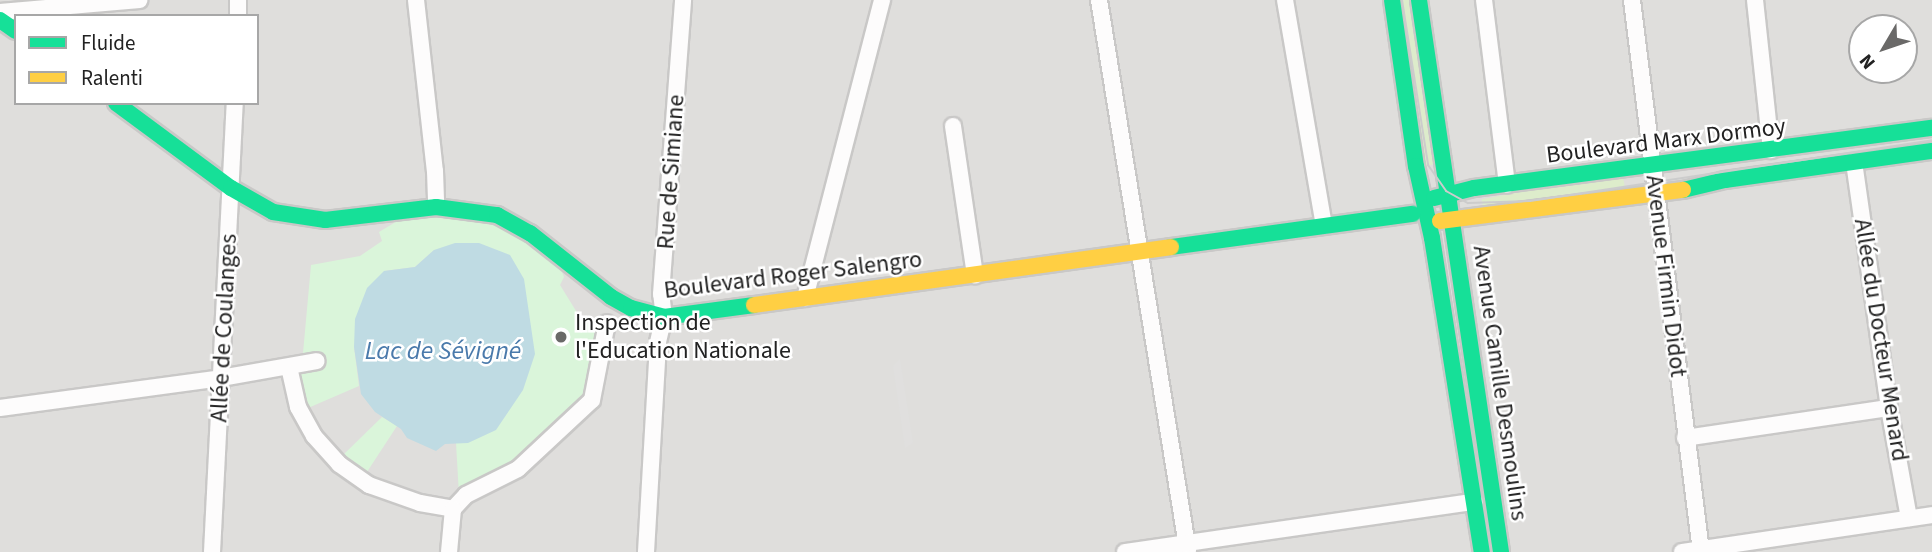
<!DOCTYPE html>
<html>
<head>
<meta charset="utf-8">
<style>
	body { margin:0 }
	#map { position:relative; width:1932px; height:552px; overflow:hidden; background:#f0eeeb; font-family:"Source Sans 3",sans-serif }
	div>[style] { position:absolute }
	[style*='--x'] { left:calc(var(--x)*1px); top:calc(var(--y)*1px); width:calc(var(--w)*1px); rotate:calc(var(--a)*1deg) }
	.residential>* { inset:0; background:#dfdedc }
	.grass>* { inset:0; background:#ddeccb; transform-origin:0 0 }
	.park>* { inset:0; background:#daf5da }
	.parking>* { inset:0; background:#e0dfde }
	.water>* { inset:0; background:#bfdbe3 }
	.roads { filter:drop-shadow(2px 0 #c9c8c7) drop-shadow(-2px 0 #c9c8c7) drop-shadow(0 2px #c9c8c7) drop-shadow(0 -2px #c9c8c7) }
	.street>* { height:16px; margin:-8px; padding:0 8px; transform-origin:8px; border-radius:8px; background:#fdfcfc }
	.fast>* { height:16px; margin:-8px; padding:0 8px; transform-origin:8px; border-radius:8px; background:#16e098 }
	.slow>* { height:16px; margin:-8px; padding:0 8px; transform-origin:8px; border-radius:8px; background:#ffcf43 }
	.tram>* { height:2px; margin:-1px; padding:0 1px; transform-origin:1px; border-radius:1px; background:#ccc }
	.dots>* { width:19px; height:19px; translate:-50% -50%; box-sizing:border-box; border:4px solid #fff; border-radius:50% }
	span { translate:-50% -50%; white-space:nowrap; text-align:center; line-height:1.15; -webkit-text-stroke:5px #fff; paint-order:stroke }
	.street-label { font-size:24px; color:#222 }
	.poi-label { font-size:24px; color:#222 }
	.left { translate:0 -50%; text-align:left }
	.water-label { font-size:26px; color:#4a7aab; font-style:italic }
	.legend { position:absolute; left:14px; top:14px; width:245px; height:91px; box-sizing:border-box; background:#fff; border:2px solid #a7a7a7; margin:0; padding:9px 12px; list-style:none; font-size:21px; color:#222 }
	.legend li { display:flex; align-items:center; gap:14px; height:35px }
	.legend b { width:35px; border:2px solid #a7a7a7 }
	.north { position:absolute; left:1848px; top:14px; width:70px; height:70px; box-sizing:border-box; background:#fff; border:2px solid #a7a7a7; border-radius:50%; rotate:231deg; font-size:19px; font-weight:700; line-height:28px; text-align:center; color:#222 }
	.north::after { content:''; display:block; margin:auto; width:24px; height:32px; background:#6a6968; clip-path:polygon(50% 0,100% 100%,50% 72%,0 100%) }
</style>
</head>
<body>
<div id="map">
	<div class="residential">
		<i style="clip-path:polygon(evenodd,0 0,1932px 0,1932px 552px,0 552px,0 0,16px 16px,257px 16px,257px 103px,16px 103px,16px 16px,0 0,1862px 28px,1904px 28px,1904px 70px,1862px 70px,1862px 28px)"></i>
	</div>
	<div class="grass">
		<i style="clip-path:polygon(1399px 0,1413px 0,1440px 162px,1422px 168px)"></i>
		<i style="left:1622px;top:172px;width:20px;height:143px;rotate:79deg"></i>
	</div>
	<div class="park">
		<i style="clip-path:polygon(453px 216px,509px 229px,560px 267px,564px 277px,560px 285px,581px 319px,600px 329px,585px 397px,515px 463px,459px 495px,456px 443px,468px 443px,434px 250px,415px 267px,384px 271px,354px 347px,359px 386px,308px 408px,299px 373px,303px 368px,322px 365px,320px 352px,303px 353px,311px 265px,360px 256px,382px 241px,379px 232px,399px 220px)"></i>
		<i style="clip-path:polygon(382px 417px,397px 426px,365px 475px,342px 456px)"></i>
	</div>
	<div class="parking">
		<i style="clip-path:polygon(900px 359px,913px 443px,905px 448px,893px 366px)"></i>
	</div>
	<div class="water">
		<i style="clip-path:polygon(455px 243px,479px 243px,510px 255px,524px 279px,535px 354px,523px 390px,496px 430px,468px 443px,445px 444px,436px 451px,407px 438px,401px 429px,375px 412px,361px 394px,354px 347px,355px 319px,367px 288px,384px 271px,415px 267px,434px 250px)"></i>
	</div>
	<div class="roads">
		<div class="street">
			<i style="--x:416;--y:0;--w:172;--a:83.7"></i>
			<i style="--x:435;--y:171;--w:36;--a:88"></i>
			<i style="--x:1099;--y:0;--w:559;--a:80.84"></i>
			<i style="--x:1285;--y:0;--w:229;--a:80.2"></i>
			<i style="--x:1484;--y:0;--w:186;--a:82.9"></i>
			<i style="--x:1632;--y:0;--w:556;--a:82.87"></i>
			<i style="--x:1755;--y:0;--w:151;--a:83.9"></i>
			<i style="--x:0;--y:12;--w:140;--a:-4.9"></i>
			<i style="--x:238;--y:16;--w:16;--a:-90"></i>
			<i style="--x:953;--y:126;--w:151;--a:81.6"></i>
			<i style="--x:1854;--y:162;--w:248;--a:81.9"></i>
			<i style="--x:1889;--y:408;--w:112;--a:79.7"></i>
			<i style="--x:805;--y:298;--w:308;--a:-75.5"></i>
			<i style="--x:289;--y:367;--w:41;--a:77.3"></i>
			<i style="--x:298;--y:407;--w:33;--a:61"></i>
			<i style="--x:314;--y:436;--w:38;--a:48"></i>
			<i style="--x:339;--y:464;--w:37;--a:35"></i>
			<i style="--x:369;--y:485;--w:54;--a:19.4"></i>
			<i style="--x:420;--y:503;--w:34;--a:10"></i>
			<i style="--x:0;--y:408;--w:223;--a:-7.7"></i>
			<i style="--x:221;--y:378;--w:97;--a:-10"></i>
			<i style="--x:1685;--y:438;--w:206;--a:-8.4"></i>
			<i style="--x:453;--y:509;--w:19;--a:-47"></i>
			<i style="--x:466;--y:495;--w:58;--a:-26.6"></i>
			<i style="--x:518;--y:469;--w:101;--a:-43"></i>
			<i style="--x:592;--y:400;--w:78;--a:-79"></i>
			<i style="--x:212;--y:552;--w:450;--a:-87.1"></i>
			<i style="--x:449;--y:552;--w:43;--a:-84.7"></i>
			<i style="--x:646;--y:552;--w:210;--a:-86.7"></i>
			<i style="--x:658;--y:342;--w:26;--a:-77"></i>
			<i style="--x:664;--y:317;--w:23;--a:-97"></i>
			<i style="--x:661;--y:294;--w:295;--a:-85.7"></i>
			<i style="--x:1125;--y:552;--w:353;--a:-8.2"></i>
			<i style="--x:1682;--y:552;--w:253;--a:-8.4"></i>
		</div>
		<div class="fast">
			<i style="--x:1392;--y:0;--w:168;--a:81.8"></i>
			<i style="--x:1416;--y:166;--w:74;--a:77.5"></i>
			<i style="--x:1432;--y:238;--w:318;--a:81"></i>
			<i style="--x:1419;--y:0;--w:558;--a:81.55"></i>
			<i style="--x:0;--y:20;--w:19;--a:35"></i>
			<i style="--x:116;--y:103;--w:143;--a:36.5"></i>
			<i style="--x:231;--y:188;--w:48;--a:29.7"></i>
			<i style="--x:273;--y:212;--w:53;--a:8.7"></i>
			<i style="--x:325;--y:220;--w:112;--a:-6.7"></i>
			<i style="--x:436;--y:207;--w:62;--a:7.5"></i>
			<i style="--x:497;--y:215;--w:38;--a:29"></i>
			<i style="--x:530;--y:233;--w:103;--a:38.3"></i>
			<i style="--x:611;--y:297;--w:23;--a:29"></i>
			<i style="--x:631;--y:308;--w:34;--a:15"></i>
			<i style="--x:664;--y:317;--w:91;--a:-7.6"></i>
			<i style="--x:1683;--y:190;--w:43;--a:-13.4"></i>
			<i style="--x:1725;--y:180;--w:209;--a:-8"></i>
			<i style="--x:1434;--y:198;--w:41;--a:-14"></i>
			<i style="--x:1474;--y:188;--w:462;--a:-7.5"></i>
			<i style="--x:1171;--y:247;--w:244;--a:-7.8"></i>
		</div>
		<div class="slow">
			<i style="--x:1440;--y:221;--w:245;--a:-7.3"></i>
			<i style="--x:754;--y:305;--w:421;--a:-7.9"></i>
		</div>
	</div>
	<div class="tram">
		<i style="--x:1402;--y:0;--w:167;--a:81"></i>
		<i style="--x:1428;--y:165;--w:32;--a:55"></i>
		<i style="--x:1446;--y:191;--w:25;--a:29"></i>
		<i style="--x:1468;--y:203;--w:62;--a:-1.8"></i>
		<i style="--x:1530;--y:201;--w:407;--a:-8.6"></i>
	</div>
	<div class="dots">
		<i style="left:561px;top:337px;background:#6a6968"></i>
	</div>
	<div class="street-label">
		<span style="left:1666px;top:141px;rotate:-7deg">Boulevard Marx Dormoy</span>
		<span style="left:671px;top:172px;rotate:-86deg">Rue de Simiane</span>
		<span style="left:793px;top:275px;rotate:-7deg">Boulevard Roger Salengro</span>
		<span style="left:1666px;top:276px;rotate:83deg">Avenue Firmin Didot</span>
		<span style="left:224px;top:328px;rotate:-87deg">Allée de Coulanges</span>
		<span style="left:1881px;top:340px;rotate:81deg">Allée du Docteur Menard</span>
		<span style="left:1500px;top:383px;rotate:82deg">Avenue Camille Desmoulins</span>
	</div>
	<div class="poi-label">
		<span class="left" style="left:575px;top:337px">Inspection de<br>l'Education Nationale</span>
	</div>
	<div class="water-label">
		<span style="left:443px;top:351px">Lac de Sévigné</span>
	</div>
	<ul class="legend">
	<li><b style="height:9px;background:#16e098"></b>Fluide</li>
	<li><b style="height:9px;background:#ffcf43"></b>Ralenti</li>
	</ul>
	<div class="north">N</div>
</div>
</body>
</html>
